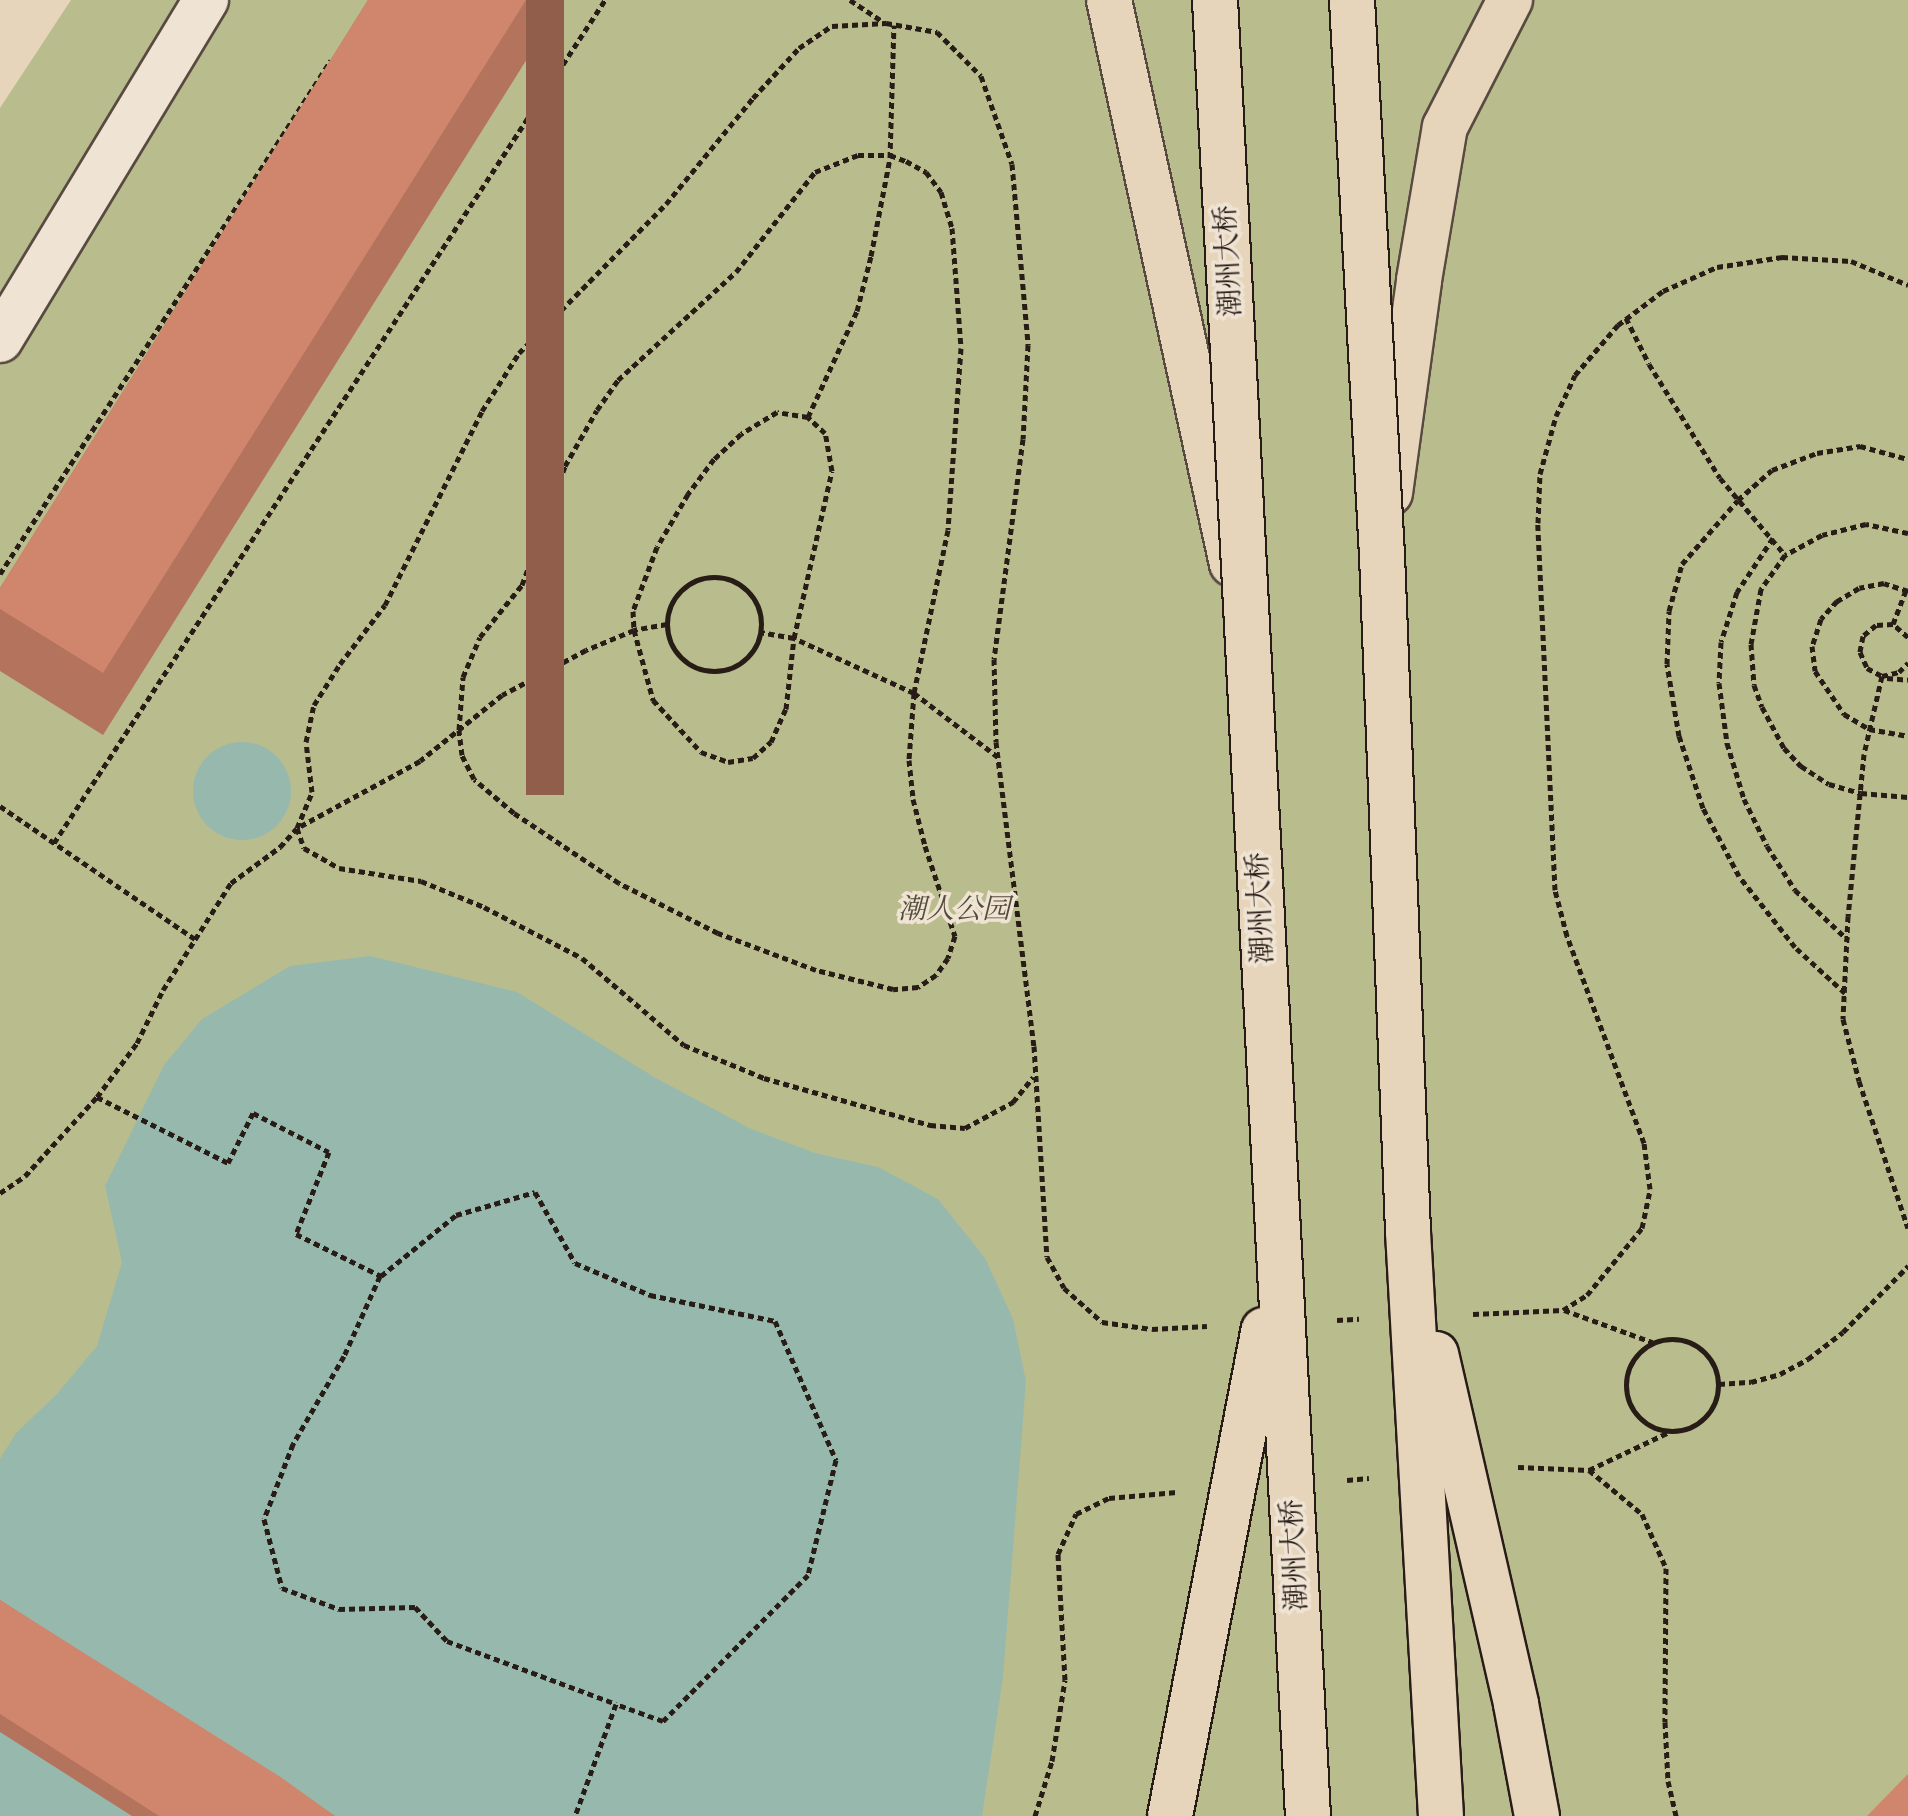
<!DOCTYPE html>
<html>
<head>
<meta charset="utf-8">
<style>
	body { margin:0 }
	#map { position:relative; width:1908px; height:1816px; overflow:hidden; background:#e6d5bb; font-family:"Gentium Book Plus","Noto Serif SC",serif }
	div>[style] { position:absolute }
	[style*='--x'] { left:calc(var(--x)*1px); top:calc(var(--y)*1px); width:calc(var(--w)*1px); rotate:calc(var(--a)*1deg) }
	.green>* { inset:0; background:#b9bc8d }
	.water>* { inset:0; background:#97b9ad }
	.round { border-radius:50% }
	.path>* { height:5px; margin-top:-2.5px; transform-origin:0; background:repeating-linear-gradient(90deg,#281c17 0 6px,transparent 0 10px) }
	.path>.ring { margin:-2.5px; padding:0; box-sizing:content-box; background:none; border:5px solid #281c17; border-radius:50% }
	.roads { filter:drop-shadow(2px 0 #584a40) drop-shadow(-2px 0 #584a40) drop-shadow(0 2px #584a40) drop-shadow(0 -2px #584a40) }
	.tertiary>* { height:44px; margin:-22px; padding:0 22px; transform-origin:22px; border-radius:22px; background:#efe4d3 }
	.trunk>* { height:44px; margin:-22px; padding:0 22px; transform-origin:22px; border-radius:22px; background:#e6d5bb }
	.bridges { filter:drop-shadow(2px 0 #281c17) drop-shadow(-2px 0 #281c17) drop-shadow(0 2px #281c17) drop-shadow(0 -2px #281c17) }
	.trunk-bridge>* { height:44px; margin:-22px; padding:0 22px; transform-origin:22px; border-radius:22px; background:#e6d5bb }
	.wall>* { inset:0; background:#b3735d }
	.shaded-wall>* { inset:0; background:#925e4c; transform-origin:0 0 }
	.building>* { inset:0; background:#d0866c }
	span { translate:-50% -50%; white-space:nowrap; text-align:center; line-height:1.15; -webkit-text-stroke:7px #efe4d3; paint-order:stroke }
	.street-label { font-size:28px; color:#281c17 }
	.park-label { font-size:28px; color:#544c3a; font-style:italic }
</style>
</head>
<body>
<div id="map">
	<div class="green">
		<i style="clip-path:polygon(71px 0,1908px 0,1908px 1816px,0 1816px,0 108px)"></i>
	</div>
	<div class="water">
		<i class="round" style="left:193px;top:742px;width:98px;height:98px"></i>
		<i style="clip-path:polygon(370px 956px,517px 992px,654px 1077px,749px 1128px,815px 1153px,878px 1167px,938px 1199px,985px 1258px,1013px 1319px,1026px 1381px,1003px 1677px,982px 1816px,0 1816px,0 1459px,16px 1433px,57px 1394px,97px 1346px,122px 1262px,105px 1186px,164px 1065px,202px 1019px,290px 966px)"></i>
	</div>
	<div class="path">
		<i style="--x:850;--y:0;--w:42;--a:33.3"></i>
		<i style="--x:858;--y:155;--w:32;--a:0"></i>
		<i style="--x:890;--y:155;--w:17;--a:21"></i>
		<i style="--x:906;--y:161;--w:23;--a:29"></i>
		<i style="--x:926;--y:172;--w:25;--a:53"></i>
		<i style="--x:941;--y:192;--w:38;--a:73"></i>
		<i style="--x:952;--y:228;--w:120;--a:85.7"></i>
		<i style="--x:961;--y:348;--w:182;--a:94.1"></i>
		<i style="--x:948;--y:530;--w:167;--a:101.8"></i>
		<i style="--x:914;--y:693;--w:67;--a:94.3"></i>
		<i style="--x:909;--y:760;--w:39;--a:84"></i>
		<i style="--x:913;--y:799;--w:49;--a:75.7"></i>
		<i style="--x:925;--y:846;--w:95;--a:71.6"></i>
		<i style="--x:955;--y:936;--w:23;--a:108"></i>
		<i style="--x:948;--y:958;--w:21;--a:125"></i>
		<i style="--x:936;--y:975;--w:22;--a:146"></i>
		<i style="--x:918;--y:987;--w:25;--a:175"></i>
		<i style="--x:893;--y:989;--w:79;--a:-166.1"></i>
		<i style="--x:816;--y:970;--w:105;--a:-159.3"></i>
		<i style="--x:718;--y:933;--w:111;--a:-153.2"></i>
		<i style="--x:619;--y:883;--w:126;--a:-146.3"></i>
		<i style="--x:514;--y:813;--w:52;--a:-139.6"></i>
		<i style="--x:474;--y:779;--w:27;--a:-117"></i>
		<i style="--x:462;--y:755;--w:25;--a:-97"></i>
		<i style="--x:459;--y:730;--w:53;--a:-85.7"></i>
		<i style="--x:463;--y:677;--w:43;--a:-67"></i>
		<i style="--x:480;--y:637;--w:67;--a:-51.1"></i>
		<i style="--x:522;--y:585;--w:127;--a:-70.1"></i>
		<i style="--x:565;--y:466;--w:64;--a:-60.3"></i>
		<i style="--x:597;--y:410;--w:37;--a:-55"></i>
		<i style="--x:618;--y:380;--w:160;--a:-42.5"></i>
		<i style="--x:736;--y:272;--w:127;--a:-51.7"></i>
		<i style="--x:815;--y:172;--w:46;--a:-21.6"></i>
		<i style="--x:1626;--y:318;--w:51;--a:63.4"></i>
		<i style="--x:1649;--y:364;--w:134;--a:58.1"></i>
		<i style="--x:1720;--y:478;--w:101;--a:49.8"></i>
		<i style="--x:808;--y:417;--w:117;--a:-65.2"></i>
		<i style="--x:857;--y:311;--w:57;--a:-75.7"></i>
		<i style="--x:871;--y:256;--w:100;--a:-79"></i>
		<i style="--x:890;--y:158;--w:133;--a:-88.3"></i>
		<i style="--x:1908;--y:533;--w:43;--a:-167.9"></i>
		<i style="--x:1866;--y:524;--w:45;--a:166"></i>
		<i style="--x:1822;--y:535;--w:42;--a:151.6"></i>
		<i style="--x:1785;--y:555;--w:42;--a:125.2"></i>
		<i style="--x:1761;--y:589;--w:56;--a:100.3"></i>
		<i style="--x:1751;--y:644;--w:41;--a:85.8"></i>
		<i style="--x:1754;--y:685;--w:23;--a:70"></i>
		<i style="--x:1762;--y:707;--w:47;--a:61.8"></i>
		<i style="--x:1784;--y:748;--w:25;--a:47"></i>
		<i style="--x:1801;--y:766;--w:33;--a:33"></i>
		<i style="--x:1829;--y:784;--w:33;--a:16"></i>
		<i style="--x:1861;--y:793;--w:47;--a:4.9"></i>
		<i style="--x:1773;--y:538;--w:65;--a:123.7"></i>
		<i style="--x:1737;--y:592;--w:52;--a:107.7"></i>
		<i style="--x:1721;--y:642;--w:41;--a:92.8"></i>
		<i style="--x:1719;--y:683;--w:61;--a:82.4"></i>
		<i style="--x:1727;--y:743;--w:59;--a:73.1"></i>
		<i style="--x:1744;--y:799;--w:52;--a:63.9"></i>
		<i style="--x:1767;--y:846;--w:52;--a:57.5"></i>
		<i style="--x:1795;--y:890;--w:73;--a:43.3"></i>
		<i style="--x:0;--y:574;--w:611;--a:-57.22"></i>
		<i class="ring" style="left:667px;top:577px;width:89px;height:89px"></i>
		<i style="--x:1908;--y:591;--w:25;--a:-162"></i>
		<i style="--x:1884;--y:583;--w:25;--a:169"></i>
		<i style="--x:1859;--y:588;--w:26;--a:149"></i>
		<i style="--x:1837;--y:601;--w:24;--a:132"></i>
		<i style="--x:1821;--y:619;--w:28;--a:108"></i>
		<i style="--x:1812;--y:646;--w:25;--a:83"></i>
		<i style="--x:1815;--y:671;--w:52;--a:56"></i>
		<i style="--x:1844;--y:714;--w:29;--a:31"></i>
		<i style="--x:1869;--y:729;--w:40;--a:10"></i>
		<i style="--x:667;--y:624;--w:34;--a:170"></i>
		<i style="--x:634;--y:630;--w:73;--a:74.8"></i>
		<i style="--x:653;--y:700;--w:71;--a:47.3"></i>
		<i style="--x:701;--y:752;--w:29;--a:20"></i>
		<i style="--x:728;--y:762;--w:25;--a:-9"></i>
		<i style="--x:753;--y:758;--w:24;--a:-42"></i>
		<i style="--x:771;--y:742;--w:36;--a:-66"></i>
		<i style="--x:786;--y:709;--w:71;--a:-83.6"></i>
		<i style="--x:794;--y:638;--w:35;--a:-170"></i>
		<i style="--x:1893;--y:624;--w:39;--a:-69"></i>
		<i style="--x:1908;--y:637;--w:20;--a:-139"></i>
		<i style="--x:1893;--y:624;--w:17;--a:177"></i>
		<i style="--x:1876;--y:625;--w:17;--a:140"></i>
		<i style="--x:1863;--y:636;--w:16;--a:101"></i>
		<i style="--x:1860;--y:652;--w:17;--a:66"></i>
		<i style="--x:1867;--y:668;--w:17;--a:28"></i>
		<i style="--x:1882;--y:676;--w:17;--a:-13"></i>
		<i style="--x:1899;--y:672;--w:13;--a:-45"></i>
		<i style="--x:1882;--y:676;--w:80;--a:103"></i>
		<i style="--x:1864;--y:754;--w:163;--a:95.6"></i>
		<i style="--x:1848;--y:916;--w:103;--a:92.8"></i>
		<i style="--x:1843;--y:1019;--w:64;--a:75.5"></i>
		<i style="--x:1859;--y:1081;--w:155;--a:71.6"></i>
		<i style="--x:1887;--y:678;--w:21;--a:5"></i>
		<i style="--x:998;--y:757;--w:106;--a:-142.7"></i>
		<i style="--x:914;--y:693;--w:132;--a:-155.4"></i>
		<i style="--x:794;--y:638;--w:171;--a:-77.2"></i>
		<i style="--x:832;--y:471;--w:39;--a:-100"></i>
		<i style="--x:825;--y:433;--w:23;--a:-137"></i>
		<i style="--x:808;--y:417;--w:31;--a:-171"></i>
		<i style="--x:777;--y:412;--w:42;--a:148.6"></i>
		<i style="--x:741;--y:434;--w:37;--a:137"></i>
		<i style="--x:714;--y:459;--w:44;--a:126.6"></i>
		<i style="--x:688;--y:494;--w:61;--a:120.3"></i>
		<i style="--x:657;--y:547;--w:68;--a:110.6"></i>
		<i style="--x:633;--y:611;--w:19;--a:87"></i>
		<i style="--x:634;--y:630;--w:52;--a:157.4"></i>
		<i style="--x:586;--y:650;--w:95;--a:151.8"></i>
		<i style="--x:502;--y:695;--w:105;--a:141.2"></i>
		<i style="--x:420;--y:761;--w:140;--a:151.4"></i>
		<i style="--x:297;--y:828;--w:21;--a:71"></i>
		<i style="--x:304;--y:848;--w:40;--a:29.7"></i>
		<i style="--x:339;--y:868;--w:83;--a:9"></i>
		<i style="--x:421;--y:881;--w:68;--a:22.4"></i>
		<i style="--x:484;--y:907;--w:110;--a:27.5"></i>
		<i style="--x:582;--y:958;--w:134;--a:40.5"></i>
		<i style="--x:684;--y:1045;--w:87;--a:22.4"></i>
		<i style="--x:764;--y:1078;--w:173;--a:15.8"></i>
		<i style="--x:930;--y:1125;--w:35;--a:5"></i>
		<i style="--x:965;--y:1128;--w:55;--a:-28.4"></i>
		<i style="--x:1013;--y:1102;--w:32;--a:-51"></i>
		<i style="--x:0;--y:806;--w:236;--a:34.3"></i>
		<i style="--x:54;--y:843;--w:1007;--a:-56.83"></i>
		<i style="--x:1845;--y:993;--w:68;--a:-137.4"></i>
		<i style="--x:1795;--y:947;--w:90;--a:-128.3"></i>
		<i style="--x:1739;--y:876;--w:77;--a:-117.9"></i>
		<i style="--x:1703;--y:808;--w:76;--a:-108.4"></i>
		<i style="--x:1679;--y:736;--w:73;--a:-99.5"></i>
		<i style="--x:1667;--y:664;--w:53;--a:-87.8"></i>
		<i style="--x:1669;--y:611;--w:49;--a:-74.5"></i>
		<i style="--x:1682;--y:564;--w:85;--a:-48.8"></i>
		<i style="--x:1738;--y:500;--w:45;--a:-41.4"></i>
		<i style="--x:1772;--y:470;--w:48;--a:-20.7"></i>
		<i style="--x:1817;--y:453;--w:44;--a:-9.2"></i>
		<i style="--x:1860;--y:446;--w:50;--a:15.2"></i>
		<i style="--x:97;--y:1097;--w:147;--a:26.7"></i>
		<i style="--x:228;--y:1163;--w:56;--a:-63.4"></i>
		<i style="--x:253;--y:1113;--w:85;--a:27.2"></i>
		<i style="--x:329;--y:1152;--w:88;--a:111.9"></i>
		<i style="--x:296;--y:1234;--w:95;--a:26.3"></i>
		<i style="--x:381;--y:1276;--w:97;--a:-39.1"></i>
		<i style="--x:456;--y:1215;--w:82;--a:-16.2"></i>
		<i style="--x:535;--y:1192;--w:81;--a:60.6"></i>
		<i style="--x:575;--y:1263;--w:82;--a:23.1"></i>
		<i style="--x:650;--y:1295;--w:128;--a:11.7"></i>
		<i style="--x:775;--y:1321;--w:152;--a:66.3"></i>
		<i style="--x:836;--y:1460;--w:118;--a:103.7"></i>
		<i style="--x:808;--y:1575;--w:206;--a:134.8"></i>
		<i style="--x:663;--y:1721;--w:50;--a:-160.1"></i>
		<i style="--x:616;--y:1704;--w:119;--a:110.1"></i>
		<i style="--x:0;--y:1193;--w:30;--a:-34"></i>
		<i style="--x:25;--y:1176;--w:107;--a:-47.7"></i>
		<i style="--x:97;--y:1097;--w:67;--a:-53.5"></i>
		<i style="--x:137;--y:1043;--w:59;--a:-63.9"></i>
		<i style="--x:163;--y:990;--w:127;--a:-57.6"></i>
		<i style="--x:231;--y:883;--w:61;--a:-36.3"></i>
		<i style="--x:280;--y:847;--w:25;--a:-48"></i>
		<i style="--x:297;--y:828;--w:39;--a:-67"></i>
		<i style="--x:312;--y:792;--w:50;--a:-96.8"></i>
		<i style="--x:306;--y:742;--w:38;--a:-78"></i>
		<i style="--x:314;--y:705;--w:49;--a:-57.6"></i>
		<i style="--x:340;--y:664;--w:74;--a:-52.7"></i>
		<i style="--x:385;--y:605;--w:217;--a:-63.4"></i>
		<i style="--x:482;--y:411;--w:69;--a:-57.5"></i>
		<i style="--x:519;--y:353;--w:209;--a:-45.4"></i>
		<i style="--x:666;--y:204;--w:137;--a:-50.6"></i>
		<i style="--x:753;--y:98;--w:68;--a:-47.4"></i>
		<i style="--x:799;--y:48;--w:40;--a:-34"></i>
		<i style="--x:832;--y:26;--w:54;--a:-3.2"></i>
		<i style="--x:886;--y:23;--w:52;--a:10"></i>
		<i style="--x:937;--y:32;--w:62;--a:45"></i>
		<i style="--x:981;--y:76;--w:93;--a:70.6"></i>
		<i style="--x:1012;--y:164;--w:182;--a:84.9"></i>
		<i style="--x:1028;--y:345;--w:94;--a:93"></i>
		<i style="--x:1023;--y:439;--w:222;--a:97.5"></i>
		<i style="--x:994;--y:659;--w:83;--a:88.6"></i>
		<i style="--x:996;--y:742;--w:306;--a:82.9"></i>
		<i style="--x:1034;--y:1046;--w:211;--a:86.5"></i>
		<i style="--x:1047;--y:1257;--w:35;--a:61"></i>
		<i style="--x:1064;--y:1288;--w:51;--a:41.8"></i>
		<i style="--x:1102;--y:1322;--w:50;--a:8"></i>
		<i style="--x:1152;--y:1329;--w:55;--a:-3.1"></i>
		<i style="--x:380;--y:1276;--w:88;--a:114.2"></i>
		<i style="--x:344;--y:1356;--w:102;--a:120.1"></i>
		<i style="--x:293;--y:1444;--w:80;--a:111.1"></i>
		<i style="--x:264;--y:1519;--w:71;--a:75.4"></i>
		<i style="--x:282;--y:1588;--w:61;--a:20.2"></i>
		<i style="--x:339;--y:1609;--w:76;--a:-1.5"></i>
		<i style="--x:415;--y:1607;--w:47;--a:46.7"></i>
		<i style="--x:447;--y:1641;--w:180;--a:20.4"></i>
		<i style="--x:1564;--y:1310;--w:94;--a:20"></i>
		<i style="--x:1473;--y:1314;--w:90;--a:-2.5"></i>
		<i style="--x:1563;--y:1310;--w:28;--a:-32"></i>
		<i style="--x:1587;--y:1295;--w:87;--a:-50.6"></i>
		<i style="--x:1642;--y:1228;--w:40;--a:-78"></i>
		<i style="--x:1650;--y:1189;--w:46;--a:-97.4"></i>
		<i style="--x:1644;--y:1143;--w:221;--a:-110.4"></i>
		<i style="--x:1567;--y:936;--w:48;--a:-104.6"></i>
		<i style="--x:1555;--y:890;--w:367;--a:-92.7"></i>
		<i style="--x:1538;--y:523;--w:49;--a:-87.7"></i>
		<i style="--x:1540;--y:474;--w:60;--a:-74.6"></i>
		<i style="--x:1556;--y:416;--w:45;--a:-65.1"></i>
		<i style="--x:1575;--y:375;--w:66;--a:-49.3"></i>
		<i style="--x:1618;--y:325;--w:56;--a:-37.1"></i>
		<i style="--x:1663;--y:291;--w:59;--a:-24"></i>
		<i style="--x:1717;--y:267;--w:66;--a:-8.7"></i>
		<i style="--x:1782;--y:257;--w:69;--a:3.3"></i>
		<i style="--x:1851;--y:261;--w:62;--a:22.8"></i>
		<i style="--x:1337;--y:1320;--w:22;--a:-3"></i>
		<i class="ring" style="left:1626px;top:1339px;width:87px;height:87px"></i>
		<i style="--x:1719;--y:1384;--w:32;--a:-4"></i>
		<i style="--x:1751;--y:1382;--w:30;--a:-15"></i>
		<i style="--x:1780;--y:1374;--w:32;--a:-28"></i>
		<i style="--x:1808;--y:1359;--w:44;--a:-37.6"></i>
		<i style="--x:1843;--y:1332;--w:93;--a:-45.4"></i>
		<i style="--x:1518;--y:1467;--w:71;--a:2.4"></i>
		<i style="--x:1589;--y:1470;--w:69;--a:39.7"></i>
		<i style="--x:1642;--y:1514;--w:59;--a:66"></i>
		<i style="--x:1666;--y:1568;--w:154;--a:90.4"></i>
		<i style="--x:1665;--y:1722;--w:59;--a:87.1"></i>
		<i style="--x:1668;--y:1781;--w:36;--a:77"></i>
		<i style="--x:1589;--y:1470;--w:91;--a:-25.4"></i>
		<i style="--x:1347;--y:1480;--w:22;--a:-5"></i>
		<i style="--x:1035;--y:1816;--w:58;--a:-72.8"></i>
		<i style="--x:1052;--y:1761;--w:82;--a:-80.9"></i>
		<i style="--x:1065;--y:1680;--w:126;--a:-93.2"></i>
		<i style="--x:1058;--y:1554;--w:44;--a:-65.8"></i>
		<i style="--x:1076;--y:1514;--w:37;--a:-26"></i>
		<i style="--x:1109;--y:1498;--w:68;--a:-5"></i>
	</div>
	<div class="roads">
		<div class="tertiary">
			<i style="--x:0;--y:340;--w:398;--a:-58.8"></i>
		</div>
		<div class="trunk">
			<i style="--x:1109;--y:0;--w:577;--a:77.7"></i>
			<i style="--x:1390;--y:493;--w:215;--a:-82.2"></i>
			<i style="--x:1419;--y:280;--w:155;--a:-80.4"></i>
			<i style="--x:1445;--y:127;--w:143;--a:-62.9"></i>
		</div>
	</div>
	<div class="bridges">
		<div class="trunk-bridge">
			<i style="--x:1215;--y:0;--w:1818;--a:87.07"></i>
			<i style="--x:1352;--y:0;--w:556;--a:86.91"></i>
			<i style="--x:1382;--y:555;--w:677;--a:87.8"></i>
			<i style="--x:1408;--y:1232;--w:585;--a:86.77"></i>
			<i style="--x:1436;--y:1354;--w:359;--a:77.1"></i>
			<i style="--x:1516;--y:1704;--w:114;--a:79.4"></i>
			<i style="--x:1170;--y:1816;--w:495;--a:-79.1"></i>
		</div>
	</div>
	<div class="wall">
		<i style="clip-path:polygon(368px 0,564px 0,103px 735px,0 671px,0 588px)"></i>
		<i style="clip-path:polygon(0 1600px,335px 1816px,132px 1816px,0 1732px)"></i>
	</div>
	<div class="shaded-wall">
		<i style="left:526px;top:0;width:38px;height:795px"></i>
	</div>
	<div class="building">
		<i style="clip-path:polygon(368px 0,526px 0,103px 673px,0 609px,0 588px)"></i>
		<i style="clip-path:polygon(0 1600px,282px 1778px,335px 1816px,159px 1816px,0 1714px)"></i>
		<i style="clip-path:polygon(1908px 1774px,1908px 1816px,1867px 1816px)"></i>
	</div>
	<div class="street-label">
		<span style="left:1227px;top:261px;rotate:-93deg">潮州大桥</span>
		<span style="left:1259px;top:908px;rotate:-93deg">潮州大桥</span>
		<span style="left:1293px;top:1555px;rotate:-93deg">潮州大桥</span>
	</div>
	<div class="park-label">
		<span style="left:954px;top:908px">潮人公园</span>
	</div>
</div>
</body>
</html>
